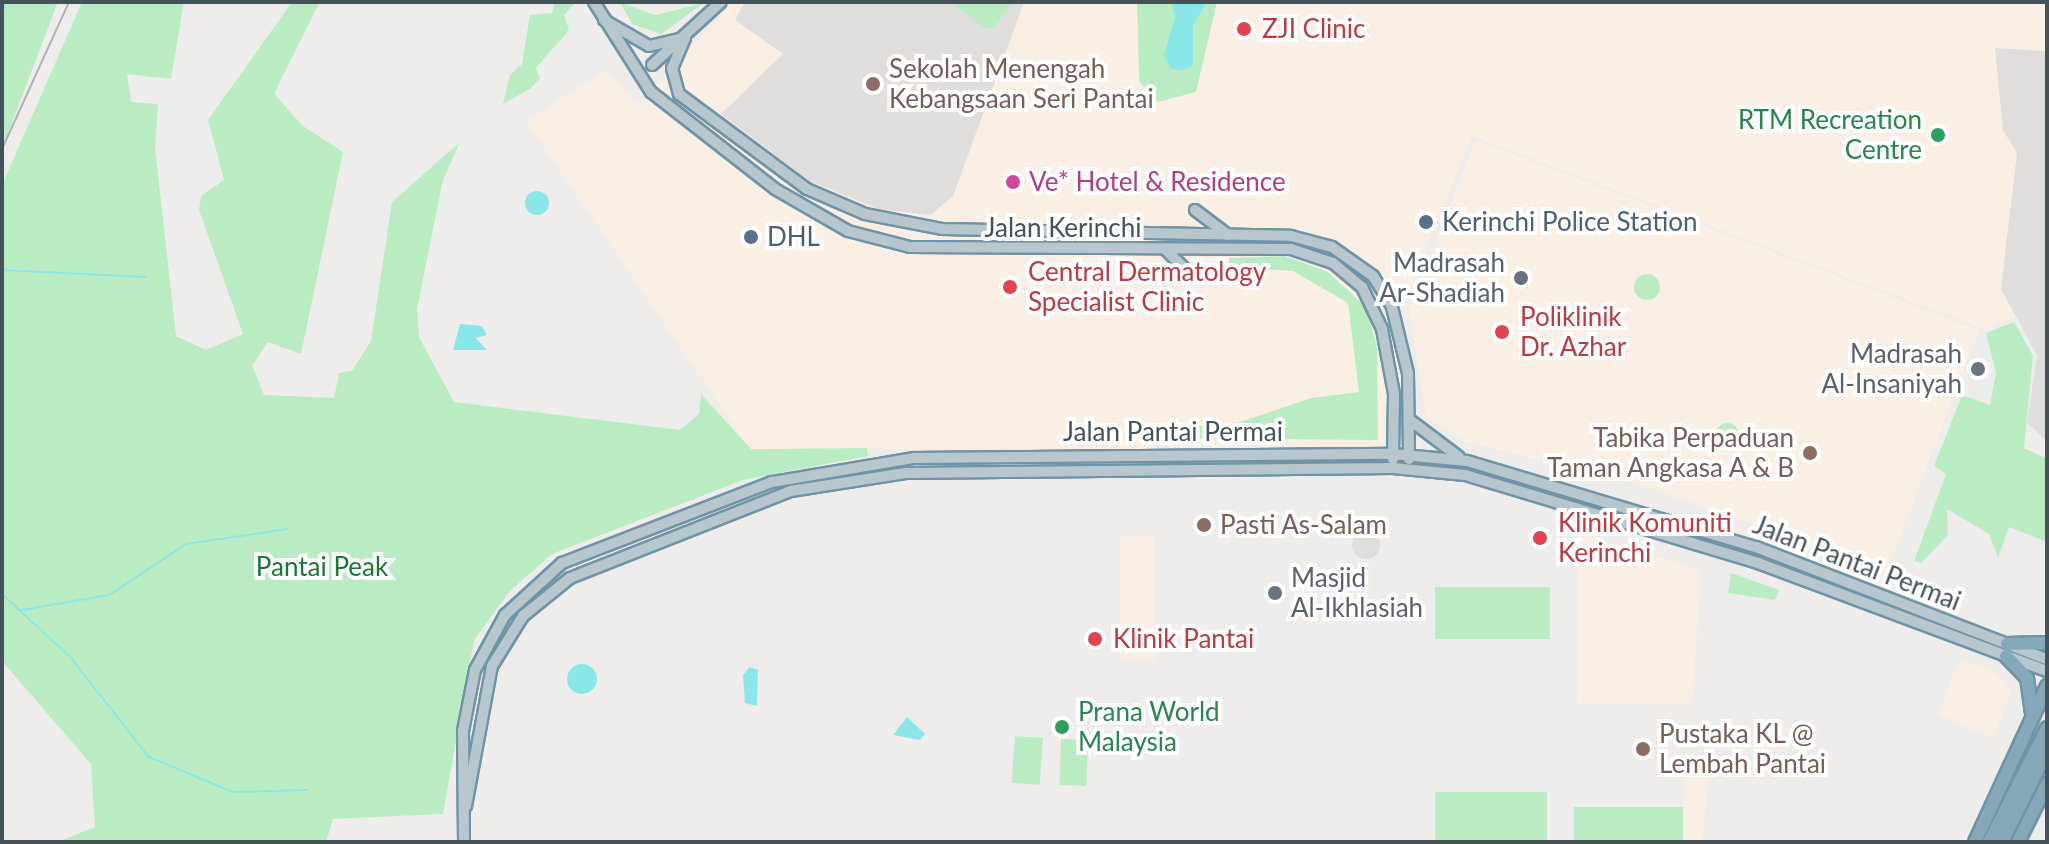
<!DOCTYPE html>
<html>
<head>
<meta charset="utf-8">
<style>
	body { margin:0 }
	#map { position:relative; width:2049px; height:844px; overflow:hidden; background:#efecec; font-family:Lato,sans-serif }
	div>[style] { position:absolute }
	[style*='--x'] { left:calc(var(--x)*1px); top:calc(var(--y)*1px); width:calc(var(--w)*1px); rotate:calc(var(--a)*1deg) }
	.commercial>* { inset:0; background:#faefe4; transform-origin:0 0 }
	.education>* { inset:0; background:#e0dddd }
	.round { border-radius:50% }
	.green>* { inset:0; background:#baecc4; transform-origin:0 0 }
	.water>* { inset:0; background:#89e7e7 }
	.stream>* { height:2px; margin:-1px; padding:0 1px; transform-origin:1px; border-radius:1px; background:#89e7e7 }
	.roads { filter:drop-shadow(2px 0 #7094a5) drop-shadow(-2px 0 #7094a5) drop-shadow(0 2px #7094a5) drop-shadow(0 -2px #7094a5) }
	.secondary>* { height:10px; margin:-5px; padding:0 5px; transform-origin:5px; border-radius:5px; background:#b8c7ce }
	.highway>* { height:12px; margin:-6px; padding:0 6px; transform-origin:6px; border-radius:6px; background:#85a9b9 }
	.tram>* { height:2px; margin:-1px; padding:0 1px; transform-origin:1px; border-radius:1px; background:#aeb3b6 }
	.dots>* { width:22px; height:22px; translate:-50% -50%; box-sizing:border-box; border:4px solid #fff; border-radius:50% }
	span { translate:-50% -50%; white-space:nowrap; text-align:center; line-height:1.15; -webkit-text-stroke:8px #fff; paint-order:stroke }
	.health-label { font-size:26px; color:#be3a42 }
	.left { translate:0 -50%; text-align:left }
	.education-label { font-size:26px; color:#785e54 }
	.right { translate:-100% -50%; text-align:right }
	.leisure-label { font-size:26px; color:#27864d }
	.hotel-label { font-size:26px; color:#b23c85 }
	.service-label { font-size:26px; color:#4e5e75 }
	.street-label { font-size:26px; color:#455358 }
	.worship-label { font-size:26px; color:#5b616d }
	.park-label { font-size:26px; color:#1a7635 }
	.frame { position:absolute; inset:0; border:4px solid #455358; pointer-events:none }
</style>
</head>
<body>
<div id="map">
	<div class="commercial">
		<i style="clip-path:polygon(734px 2px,2047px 2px,2047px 442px,2027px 422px,2037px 355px,2016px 317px,1984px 329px,1472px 136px,1401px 310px,1422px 449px,750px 449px,526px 121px,606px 70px,637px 105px)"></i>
		<i style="clip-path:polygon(1476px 140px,1979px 330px,1887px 571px,1641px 485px,1464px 441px,1426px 417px,1409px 310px)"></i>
		<i style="clip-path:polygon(1578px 533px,1701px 570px,1692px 705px,1577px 703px)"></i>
		<i style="left:1155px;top:535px;width:126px;height:35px;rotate:90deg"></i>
		<i style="clip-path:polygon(1960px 659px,1991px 669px,2012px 688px,1993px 739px,1938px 714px)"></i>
		<i style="left:1687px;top:755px;width:23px;height:87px;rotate:5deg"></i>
	</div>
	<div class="education">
		<i style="clip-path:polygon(745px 2px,1024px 2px,953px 196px,930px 215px,878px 209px,810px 181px,721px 114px,783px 54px,735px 20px)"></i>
		<i style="clip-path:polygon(1995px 48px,2047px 51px,2047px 442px,2027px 422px,2037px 355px,2001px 289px,2017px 153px,2003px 130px)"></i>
		<i class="round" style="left:1352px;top:531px;width:28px;height:28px"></i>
	</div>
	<div class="green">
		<i style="clip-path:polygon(2px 2px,58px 2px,2px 149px)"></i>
		<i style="clip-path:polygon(82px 2px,184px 2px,171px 79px,127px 74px,131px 102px,158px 104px,155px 148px,176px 336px,206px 350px,243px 334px,199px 210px,201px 196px,224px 180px,208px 120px,292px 2px,320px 2px,274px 94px,303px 126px,343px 152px,301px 354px,268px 342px,252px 366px,264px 395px,334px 398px,339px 373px,352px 371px,371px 341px,392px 202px,460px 142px,443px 180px,417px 309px,419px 337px,454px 402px,680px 430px,699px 414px,701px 394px,751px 449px,867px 448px,868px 456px,743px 480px,552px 554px,510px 591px,474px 640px,443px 814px,333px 819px,326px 842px,57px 842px,95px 827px,91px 764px,2px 661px,2px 185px)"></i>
		<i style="clip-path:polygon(555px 2px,576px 2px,564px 15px,569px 30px,536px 68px,540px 78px,530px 89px,503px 104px,510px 75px,522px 64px,530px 15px,552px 13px)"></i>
		<i style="clip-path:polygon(620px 2px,655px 15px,704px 3px,661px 34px,632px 24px)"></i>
		<i style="clip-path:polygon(950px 2px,1012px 2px,994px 28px,984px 28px)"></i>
		<i style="clip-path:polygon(1137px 2px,1217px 2px,1196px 92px,1158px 102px,1139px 81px)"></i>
		<i style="clip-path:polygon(1285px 256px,1328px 272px,1366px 307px,1377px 347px,1378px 440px,1152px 438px,1161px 427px,1231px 425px,1311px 398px,1359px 392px,1348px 303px,1293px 271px,1229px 267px,1229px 258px)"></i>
		<i class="round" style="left:1634px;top:274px;width:26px;height:26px"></i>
		<i style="clip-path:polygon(2014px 322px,2033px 356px,2024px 448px,2047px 459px,2047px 542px,2009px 527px,1998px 558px,1989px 534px,1947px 509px,1948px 535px,1921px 563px,1914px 561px,1946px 474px,1934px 466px,1962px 395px,1990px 405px,1996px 373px,1986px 333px)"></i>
		<i class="round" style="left:1715px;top:423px;width:24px;height:24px"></i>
		<i style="clip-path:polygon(1731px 573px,1779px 590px,1775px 600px,1728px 593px)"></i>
		<i style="left:1435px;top:587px;width:115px;height:52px"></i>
		<i style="left:1015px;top:736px;width:28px;height:47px;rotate:4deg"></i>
		<i style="left:1061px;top:739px;width:27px;height:46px;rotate:2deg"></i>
		<i style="left:1435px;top:792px;width:112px;height:50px"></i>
		<i style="left:1574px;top:807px;width:109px;height:35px"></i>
	</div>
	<div class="water">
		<i style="clip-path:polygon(1171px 2px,1207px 2px,1193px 25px,1193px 65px,1184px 70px,1171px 69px,1164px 55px,1175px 17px)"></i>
		<i class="round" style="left:525px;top:191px;width:24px;height:24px"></i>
		<i style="clip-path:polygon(460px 324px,482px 326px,487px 335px,476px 338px,487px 350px,453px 350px)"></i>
		<i class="round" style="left:567px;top:664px;width:30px;height:30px"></i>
		<i style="clip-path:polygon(750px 667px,758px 670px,757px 706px,745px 703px,743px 675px)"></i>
		<i style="clip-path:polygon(907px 717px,925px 734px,920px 740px,893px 735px)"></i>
	</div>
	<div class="stream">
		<i style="--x:2;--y:17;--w:15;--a:-79"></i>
		<i style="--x:2;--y:270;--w:144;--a:2.8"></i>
		<i style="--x:2;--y:594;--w:94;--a:42.8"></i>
		<i style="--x:71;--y:658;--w:126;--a:51.8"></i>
		<i style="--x:149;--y:757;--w:91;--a:22.6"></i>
		<i style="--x:233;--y:792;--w:74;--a:-1.5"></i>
		<i style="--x:22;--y:610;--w:88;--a:-9.8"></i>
		<i style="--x:109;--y:595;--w:92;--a:-33.5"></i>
		<i style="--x:186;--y:544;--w:102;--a:-8.4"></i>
	</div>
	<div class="roads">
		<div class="secondary">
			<i style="--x:594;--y:2;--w:107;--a:57.7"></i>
			<i style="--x:651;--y:92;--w:157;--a:38"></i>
			<i style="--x:775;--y:189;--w:84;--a:29.9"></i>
			<i style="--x:848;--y:231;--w:64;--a:14.5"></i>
			<i style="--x:910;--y:247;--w:381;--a:0.3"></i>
			<i style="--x:1291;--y:249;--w:44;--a:18.4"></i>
			<i style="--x:1333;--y:263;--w:38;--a:40"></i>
			<i style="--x:1362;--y:287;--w:47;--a:64.5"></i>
			<i style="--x:1382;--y:329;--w:66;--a:79.5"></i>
			<i style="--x:1394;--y:394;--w:65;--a:90.9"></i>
			<i style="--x:604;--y:20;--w:52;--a:30"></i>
			<i style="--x:649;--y:46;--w:37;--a:-13"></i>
			<i style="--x:685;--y:38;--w:33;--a:113"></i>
			<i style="--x:672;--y:68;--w:27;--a:75"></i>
			<i style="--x:679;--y:94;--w:159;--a:36.6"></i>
			<i style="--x:807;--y:189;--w:63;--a:23.3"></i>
			<i style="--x:865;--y:214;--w:78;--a:11"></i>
			<i style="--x:942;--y:229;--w:349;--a:1.1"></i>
			<i style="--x:1291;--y:236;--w:42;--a:15"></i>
			<i style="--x:1332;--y:247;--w:50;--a:35.3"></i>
			<i style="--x:1373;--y:276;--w:36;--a:58"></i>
			<i style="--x:1392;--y:307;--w:68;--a:76.4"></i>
			<i style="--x:1408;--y:373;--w:86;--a:89.3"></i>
			<i style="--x:652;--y:65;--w:93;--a:-42.4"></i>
			<i style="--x:1195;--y:210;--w:41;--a:37.1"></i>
			<i style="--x:1166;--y:250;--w:34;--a:45"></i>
			<i style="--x:1410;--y:420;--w:61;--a:37.1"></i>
			<i style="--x:466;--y:806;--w:142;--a:-79.5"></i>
			<i style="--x:492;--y:666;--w:59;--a:-58.2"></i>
			<i style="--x:523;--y:616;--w:60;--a:-39"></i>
			<i style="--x:570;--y:578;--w:238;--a:-21.5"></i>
			<i style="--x:791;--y:491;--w:116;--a:-8.9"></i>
			<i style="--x:906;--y:473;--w:487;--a:-0.6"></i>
			<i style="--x:1393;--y:468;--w:72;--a:5.6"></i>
			<i style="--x:1465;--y:475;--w:306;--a:16.7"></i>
			<i style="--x:1758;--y:563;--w:309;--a:20.5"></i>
			<i style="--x:464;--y:842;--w:111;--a:-90.5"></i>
			<i style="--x:463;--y:731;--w:62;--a:-78.9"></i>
			<i style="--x:475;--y:670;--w:63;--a:-61.4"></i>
			<i style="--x:505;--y:615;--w:77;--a:-42.4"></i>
			<i style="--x:562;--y:563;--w:225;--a:-21.1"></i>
			<i style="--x:772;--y:482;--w:144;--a:-9.6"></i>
			<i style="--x:914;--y:458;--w:479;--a:-0.5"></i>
			<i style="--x:1393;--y:454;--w:74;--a:5.4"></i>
			<i style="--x:1467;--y:461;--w:302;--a:16.6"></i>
			<i style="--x:1756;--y:547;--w:312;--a:21.1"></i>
		</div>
		<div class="highway">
			<i style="--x:2007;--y:644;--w:40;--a:-1.4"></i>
			<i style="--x:2006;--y:656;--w:30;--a:46"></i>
			<i style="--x:2027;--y:678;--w:34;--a:82"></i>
			<i style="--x:1975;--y:842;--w:172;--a:-65.2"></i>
			<i style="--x:1989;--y:842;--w:128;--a:-63"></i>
			<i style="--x:2002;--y:842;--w:102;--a:-63.7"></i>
			<i style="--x:2018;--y:842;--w:65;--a:-63.4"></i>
		</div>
	</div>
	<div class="tram">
		<i style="--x:2;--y:149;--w:162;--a:-65.5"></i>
	</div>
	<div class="dots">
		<i style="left:1244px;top:29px;background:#e0444e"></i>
		<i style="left:873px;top:84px;background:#8d6e63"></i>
		<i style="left:1938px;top:135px;background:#2e9e5b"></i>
		<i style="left:1013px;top:182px;background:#d1479c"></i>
		<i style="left:1426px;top:222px;background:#5c6f8a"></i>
		<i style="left:751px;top:237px;background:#5c6f8a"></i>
		<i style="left:1521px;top:278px;background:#6b7280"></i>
		<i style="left:1010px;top:287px;background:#e0444e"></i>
		<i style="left:1502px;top:332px;background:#e0444e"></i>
		<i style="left:1978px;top:369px;background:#6b7280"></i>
		<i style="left:1810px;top:453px;background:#8d6e63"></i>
		<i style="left:1204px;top:525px;background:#8d6e63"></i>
		<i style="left:1540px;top:538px;background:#e0444e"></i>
		<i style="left:1275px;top:593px;background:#6b7280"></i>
		<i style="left:1095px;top:639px;background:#e0444e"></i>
		<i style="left:1062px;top:727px;background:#2e9e5b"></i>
		<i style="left:1643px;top:749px;background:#8d6e63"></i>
	</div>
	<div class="health-label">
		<span class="left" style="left:1262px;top:29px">ZJI Clinic</span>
		<span class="left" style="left:1028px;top:287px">Central Dermatology<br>Specialist Clinic</span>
		<span class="left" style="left:1520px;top:332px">Poliklinik<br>Dr. Azhar</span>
		<span class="left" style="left:1558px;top:538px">Klinik Komuniti<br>Kerinchi</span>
		<span class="left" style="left:1113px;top:639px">Klinik Pantai</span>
	</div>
	<div class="education-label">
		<span class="left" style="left:889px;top:84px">Sekolah Menengah<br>Kebangsaan Seri Pantai</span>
		<span class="right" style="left:1794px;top:453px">Tabika Perpaduan<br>Taman Angkasa A &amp; B</span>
		<span class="left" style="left:1220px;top:525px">Pasti As-Salam</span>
		<span class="left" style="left:1659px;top:749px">Pustaka KL @<br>Lembah Pantai</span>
	</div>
	<div class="leisure-label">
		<span class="right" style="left:1922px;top:135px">RTM Recreation<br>Centre</span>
		<span class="left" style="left:1078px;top:727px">Prana World<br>Malaysia</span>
	</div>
	<div class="hotel-label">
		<span class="left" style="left:1029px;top:182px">Ve* Hotel &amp; Residence</span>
	</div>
	<div class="service-label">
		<span class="left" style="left:1442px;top:222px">Kerinchi Police Station</span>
		<span class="left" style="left:767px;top:237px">DHL</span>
	</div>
	<div class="street-label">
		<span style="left:1063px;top:228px">Jalan Kerinchi</span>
		<span style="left:1173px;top:432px">Jalan Pantai Permai</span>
		<span style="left:1857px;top:563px;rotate:21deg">Jalan Pantai Permai</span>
	</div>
	<div class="worship-label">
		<span class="right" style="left:1505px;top:278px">Madrasah<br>Ar-Shadiah</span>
		<span class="right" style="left:1962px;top:369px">Madrasah<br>Al-Insaniyah</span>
		<span class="left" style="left:1291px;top:593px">Masjid<br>Al-Ikhlasiah</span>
	</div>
	<div class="park-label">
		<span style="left:322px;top:567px">Pantai Peak</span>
	</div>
	<div class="frame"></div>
</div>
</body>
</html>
